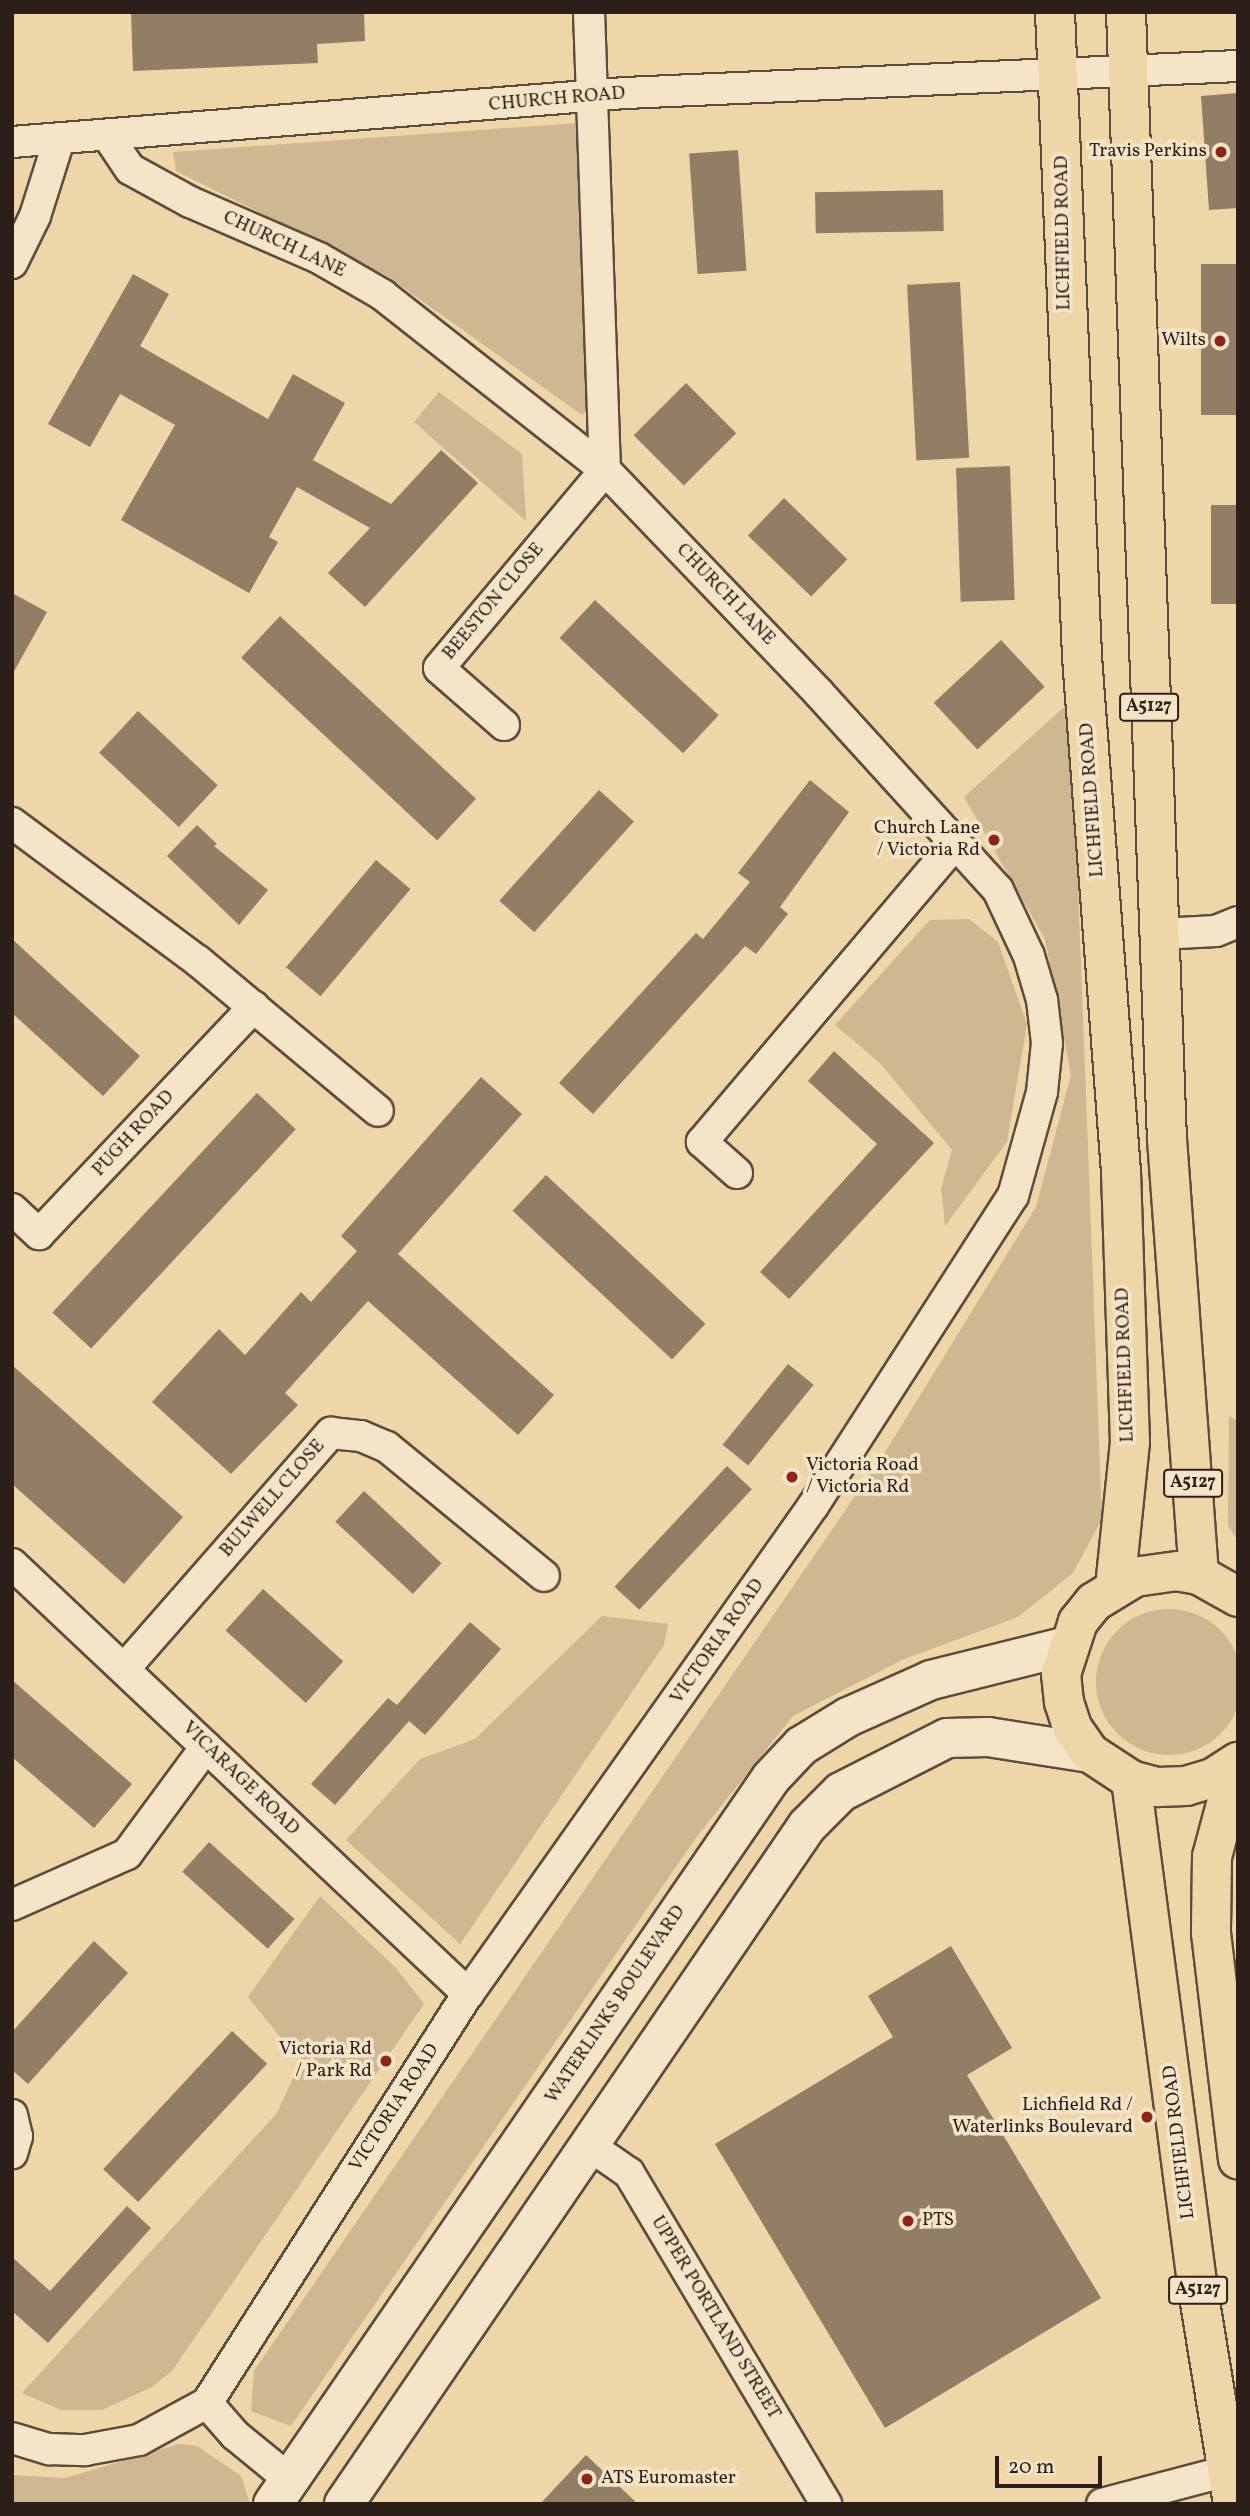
<!DOCTYPE html>
<html>
<head>
<meta charset="utf-8">
<style>
	body { margin:0 }
	#map { position:relative; width:1250px; height:2516px; overflow:hidden; background:#efd6a9; font-family:Vollkorn,serif }
	div>[style] { position:absolute }
	[style*='--x'] { left:calc(var(--x)*1px); top:calc(var(--y)*1px); width:calc(var(--w)*1px); rotate:calc(var(--a)*1deg) }
	.green>* { inset:0; background:#ceb791 }
	.round { border-radius:50% }
	.building>* { inset:0; background:#917e64; transform-origin:0 0 }
	.roads { filter:drop-shadow(2px 0 #5d4d3d) drop-shadow(-2px 0 #5d4d3d) drop-shadow(0 2px #5d4d3d) drop-shadow(0 -2px #5d4d3d) }
	.street>* { height:30px; margin:-15px; padding:0 15px; transform-origin:15px; border-radius:15px; background:#f5e4c7 }
	.secondary>* { height:38px; margin:-19px; padding:0 19px; transform-origin:19px; border-radius:19px; background:#f5e4c7 }
	.primary>* { height:38px; margin:-19px; padding:0 19px; transform-origin:19px; border-radius:19px; background:#efd6a9 }
	.dots>* { width:19px; height:19px; translate:-50% -50%; box-sizing:border-box; border:4px solid #f5e4c7; border-radius:50% }
	span { translate:-50% -50%; white-space:nowrap; text-align:center; line-height:1.15; -webkit-text-stroke:7px #f5e4c7; paint-order:stroke }
	.shield-label span { padding:2px 5px; background:#f5e4c7; border:2px solid; border-radius:5px; -webkit-text-stroke-width:0 }
	.shield-label { font-size:18px; color:#2c1f19; font-weight:700 }
	.street-label { font-size:19px; color:#2c1f19 }
	.poi-label { font-size:19px; color:#2c1f19 }
	.right { translate:-100% -50%; text-align:right }
	.left { translate:0 -50%; text-align:left }
	.frame { position:absolute; inset:0; border:14px solid #2c1f19; pointer-events:none }
	.scale { position:absolute; left:995px; top:2456px; width:107px; height:32px; box-sizing:border-box; border:4px solid #2c1f19; border-top:0; padding-left:9px; font-size:21px; line-height:24px; white-space:nowrap; color:#2c1f19; -webkit-text-stroke:5px #f5e4c7; paint-order:stroke }
</style>
</head>
<body>
<div id="map">
	<div class="green">
		<i style="clip-path:polygon(578px 123px,594px 404px,582px 415px,387px 276px,176px 171px,173px 152px)"></i>
		<i style="clip-path:polygon(439px 392px,522px 454px,526px 521px,414px 422px)"></i>
		<i style="clip-path:polygon(1071px 701px,1102px 1519px,1073px 1573px,1018px 1617px,902px 1660px,793px 1716px,695px 1839px,291px 2426px,251px 2411px,254px 2371px,884px 1454px,1036px 1207px,1071px 1075px,1045px 939px,964px 797px)"></i>
		<i style="clip-path:polygon(969px 919px,998px 942px,1027px 1024px,1007px 1142px,945px 1226px,941px 1188px,952px 1150px,880px 1063px,835px 1025px,930px 920px)"></i>
		<i style="clip-path:polygon(1229px 1415px,1238px 1422px,1238px 1541px,1228px 1526px)"></i>
		<i class="round" style="left:1096px;top:1609px;width:146px;height:146px"></i>
		<i style="clip-path:polygon(602px 1616px,668px 1624px,664px 1645px,460px 1944px,346px 1840px,420px 1759px,475px 1739px)"></i>
		<i style="clip-path:polygon(320px 1896px,396px 1968px,424px 2004px,172px 2371px,152px 2387px,102px 2410px,61px 2410px,22px 2393px,277px 2113px,300px 2062px,248px 1997px)"></i>
		<i style="clip-path:polygon(179px 2444px,197px 2446px,241px 2476px,250px 2504px,12px 2504px,12px 2475px,65px 2478px)"></i>
	</div>
	<div class="building">
		<i style="clip-path:polygon(131px 12px,364px 12px,365px 41px,317px 44px,318px 63px,133px 71px)"></i>
		<i style="clip-path:polygon(1238px 93px,1238px 208px,1209px 210px,1201px 96px)"></i>
		<i style="left:738px;top:150px;width:121px;height:49px;rotate:86deg"></i>
		<i style="left:943px;top:190px;width:41px;height:128px;rotate:89deg"></i>
		<i style="left:1238px;top:264px;width:151px;height:37px;rotate:90deg"></i>
		<i style="clip-path:polygon(133px 274px,169px 294px,140px 346px,268px 419px,293px 374px,345px 403px,313px 460px,391px 504px,441px 450px,478px 483px,365px 607px,328px 573px,370px 528px,297px 487px,269px 537px,278px 542px,249px 593px,121px 520px,175px 425px,120px 394px,90px 447px,48px 424px)"></i>
		<i style="left:960px;top:282px;width:176px;height:53px;rotate:87deg"></i>
		<i style="left:686px;top:383px;width:71px;height:74px;rotate:45deg"></i>
		<i style="left:1010px;top:466px;width:134px;height:54px;rotate:88deg"></i>
		<i style="left:784px;top:498px;width:88px;height:52px;rotate:44deg"></i>
		<i style="left:1238px;top:505px;width:99px;height:27px;rotate:90deg"></i>
		<i style="clip-path:polygon(12px 593px,47px 612px,12px 675px)"></i>
		<i style="left:595px;top:600px;width:169px;height:52px;rotate:43deg"></i>
		<i style="left:280px;top:616px;width:268px;height:57px;rotate:43deg"></i>
		<i style="left:1001px;top:640px;width:64px;height:92px;rotate:47deg"></i>
		<i style="left:138px;top:711px;width:109px;height:57px;rotate:43deg"></i>
		<i style="clip-path:polygon(810px 780px,849px 812px,780px 907px,788px 914px,756px 954px,745px 946px,593px 1114px,559px 1083px,696px 933px,703px 939px,750px 882px,738px 873px)"></i>
		<i style="left:599px;top:790px;width:47px;height:149px;rotate:42deg"></i>
		<i style="clip-path:polygon(197px 825px,217px 844px,214px 846px,268px 890px,239px 925px,167px 856px)"></i>
		<i style="left:376px;top:860px;width:45px;height:140px;rotate:40deg"></i>
		<i style="clip-path:polygon(12px 939px,140px 1056px,103px 1096px,12px 1013px)"></i>
		<i style="clip-path:polygon(834px 1051px,934px 1143px,789px 1299px,760px 1272px,877px 1144px,808px 1081px)"></i>
		<i style="clip-path:polygon(481px 1077px,522px 1114px,398px 1254px,554px 1395px,518px 1435px,368px 1301px,285px 1393px,298px 1405px,231px 1474px,152px 1402px,219px 1329px,245px 1355px,301px 1292px,311px 1302px,357px 1251px,341px 1236px)"></i>
		<i style="left:257px;top:1093px;width:53px;height:300px;rotate:43deg"></i>
		<i style="left:546px;top:1175px;width:218px;height:49px;rotate:43deg"></i>
		<i style="left:788px;top:1364px;width:33px;height:104px;rotate:39deg"></i>
		<i style="clip-path:polygon(12px 1365px,183px 1517px,124px 1584px,12px 1484px)"></i>
		<i style="left:727px;top:1466px;width:34px;height:165px;rotate:43deg"></i>
		<i style="left:364px;top:1491px;width:106px;height:42px;rotate:43deg"></i>
		<i style="left:263px;top:1589px;width:108px;height:56px;rotate:42deg"></i>
		<i style="clip-path:polygon(470px 1622px,501px 1649px,425px 1735px,409px 1721px,335px 1805px,311px 1784px,388px 1698px,397px 1705px)"></i>
		<i style="clip-path:polygon(12px 1680px,132px 1784px,94px 1828px,12px 1757px)"></i>
		<i style="left:209px;top:1842px;width:115px;height:40px;rotate:42deg"></i>
		<i style="clip-path:polygon(94px 1941px,128px 1973px,28px 2084px,12px 2070px,12px 2032px)"></i>
		<i style="clip-path:polygon(951px 1946px,1012px 2048px,967px 2075px,1101px 2298px,885px 2428px,715px 2144px,893px 2037px,868px 1996px)"></i>
		<i style="left:232px;top:2031px;width:48px;height:189px;rotate:43deg"></i>
		<i style="clip-path:polygon(127px 2206px,151px 2228px,48px 2343px,12px 2311px,12px 2257px,50px 2291px)"></i>
		<i style="clip-path:polygon(586px 2455px,638px 2504px,540px 2504px)"></i>
	</div>
	<div class="roads">
		<div class="street">
			<i style="--x:12;--y:142;--w:615;--a:-4.57"></i>
			<i style="--x:625;--y:93;--w:614;--a:-2.52"></i>
			<i style="--x:12;--y:263;--w:52;--a:-63.9"></i>
			<i style="--x:35;--y:216;--w:80;--a:-72.5"></i>
			<i style="--x:504;--y:725;--w:86;--a:-138.8"></i>
			<i style="--x:439;--y:668;--w:258;--a:-50"></i>
			<i style="--x:605;--y:470;--w:458;--a:-92"></i>
			<i style="--x:12;--y:823;--w:232;--a:36.6"></i>
			<i style="--x:198;--y:961;--w:234;--a:39.8"></i>
			<i style="--x:1160;--y:934;--w:56;--a:-3.1"></i>
			<i style="--x:1216;--y:931;--w:24;--a:-22"></i>
			<i style="--x:737;--y:1173;--w:47;--a:-138.5"></i>
			<i style="--x:702;--y:1142;--w:392;--a:-49.7"></i>
			<i style="--x:12;--y:1209;--w:37;--a:43"></i>
			<i style="--x:39;--y:1234;--w:313;--a:-46.6"></i>
			<i style="--x:12;--y:1564;--w:627;--a:43.32"></i>
			<i style="--x:125;--y:1668;--w:313;--a:-48.8"></i>
			<i style="--x:331;--y:1433;--w:30;--a:6"></i>
			<i style="--x:361;--y:1436;--w:28;--a:23"></i>
			<i style="--x:387;--y:1447;--w:203;--a:39.4"></i>
			<i style="--x:12;--y:1905;--w:126;--a:-23.9"></i>
			<i style="--x:127;--y:1854;--w:133;--a:-53.6"></i>
			<i style="--x:12;--y:2115;--w:22;--a:77"></i>
			<i style="--x:17;--y:2136;--w:18;--a:106"></i>
			<i style="--x:590;--y:2146;--w:47;--a:34.7"></i>
			<i style="--x:629;--y:2173;--w:385;--a:59.2"></i>
			<i style="--x:207;--y:2403;--w:43;--a:48.8"></i>
			<i style="--x:235;--y:2435;--w:71;--a:39.3"></i>
			<i style="--x:12;--y:2438;--w:39;--a:17"></i>
			<i style="--x:49;--y:2449;--w:36;--a:2"></i>
			<i style="--x:85;--y:2450;--w:55;--a:-10.5"></i>
			<i style="--x:139;--y:2440;--w:77;--a:-28.6"></i>
			<i style="--x:207;--y:2403;--w:485;--a:-57.5"></i>
			<i style="--x:468;--y:1994;--w:598;--a:-54.74"></i>
			<i style="--x:813;--y:1506;--w:369;--a:-57.2"></i>
			<i style="--x:1013;--y:1196;--w:108;--a:-74.4"></i>
			<i style="--x:1042;--y:1092;--w:49;--a:-84.2"></i>
			<i style="--x:1047;--y:1043;--w:43;--a:-96.6"></i>
			<i style="--x:1042;--y:1000;--w:46;--a:-106.5"></i>
			<i style="--x:1029;--y:956;--w:73;--a:-115.2"></i>
			<i style="--x:998;--y:890;--w:266;--a:-132.3"></i>
			<i style="--x:819;--y:693;--w:309;--a:-133.8"></i>
			<i style="--x:605;--y:470;--w:283;--a:-141.8"></i>
			<i style="--x:383;--y:295;--w:74;--a:-150"></i>
			<i style="--x:319;--y:258;--w:141;--a:-156.5"></i>
			<i style="--x:190;--y:202;--w:68;--a:-151.2"></i>
			<i style="--x:130;--y:169;--w:40;--a:-124"></i>
			<i style="--x:1102;--y:2504;--w:129;--a:-14.8"></i>
		</div>
		<div class="secondary">
			<i style="--x:273;--y:2504;--w:880;--a:-55.55"></i>
			<i style="--x:771;--y:1778;--w:44;--a:-46.8"></i>
			<i style="--x:801;--y:1746;--w:55;--a:-31.7"></i>
			<i style="--x:848;--y:1717;--w:91;--a:-24"></i>
			<i style="--x:931;--y:1680;--w:140;--a:-14"></i>
			<i style="--x:344;--y:2504;--w:821;--a:-55.67"></i>
			<i style="--x:807;--y:1826;--w:48;--a:-45"></i>
			<i style="--x:841;--y:1792;--w:119;--a:-27"></i>
			<i style="--x:947;--y:1738;--w:41;--a:-1.4"></i>
			<i style="--x:988;--y:1737;--w:103;--a:8.9"></i>
		</div>
		<div class="primary">
			<i style="--x:1055;--y:12;--w:646;--a:87.6"></i>
			<i style="--x:1082;--y:657;--w:516;--a:85.67"></i>
			<i style="--x:1121;--y:1172;--w:270;--a:88.1"></i>
			<i style="--x:1130;--y:1442;--w:145;--a:95.9"></i>
			<i style="--x:1126;--y:12;--w:1128;--a:87.92"></i>
			<i style="--x:1167;--y:1139;--w:437;--a:85.8"></i>
			<i style="--x:1238;--y:1597;--w:45;--a:-150.6"></i>
			<i style="--x:1199;--y:1575;--w:22;--a:-170"></i>
			<i style="--x:1177;--y:1571;--w:42;--a:171.9"></i>
			<i style="--x:1135;--y:1577;--w:48;--a:148.6"></i>
			<i style="--x:1094;--y:1602;--w:26;--a:129"></i>
			<i style="--x:1078;--y:1622;--w:55;--a:108.1"></i>
			<i style="--x:1061;--y:1674;--w:28;--a:84"></i>
			<i style="--x:1064;--y:1702;--w:28;--a:72"></i>
			<i style="--x:1073;--y:1729;--w:29;--a:55"></i>
			<i style="--x:1090;--y:1753;--w:49;--a:33.4"></i>
			<i style="--x:1131;--y:1780;--w:28;--a:15"></i>
			<i style="--x:1158;--y:1787;--w:28;--a:-2"></i>
			<i style="--x:1186;--y:1786;--w:28;--a:-17"></i>
			<i style="--x:1213;--y:1778;--w:30;--a:-33"></i>
			<i style="--x:1237;--y:1763;--w:97;--a:104.9"></i>
			<i style="--x:1212;--y:1857;--w:76;--a:90.8"></i>
			<i style="--x:1211;--y:1933;--w:228;--a:83.2"></i>
			<i style="--x:1131;--y:1780;--w:514;--a:82.52"></i>
			<i style="--x:1198;--y:2290;--w:217;--a:80.7"></i>
		</div>
	</div>
	<div class="dots">
		<i style="left:1221px;top:152px;background:#8f2418"></i>
		<i style="left:1220px;top:341px;background:#8f2418"></i>
		<i style="left:994px;top:840px;background:#8f2418"></i>
		<i style="left:792px;top:1477px;background:#8f2418"></i>
		<i style="left:386px;top:2061px;background:#8f2418"></i>
		<i style="left:1147px;top:2117px;background:#8f2418"></i>
		<i style="left:908px;top:2221px;background:#8f2418"></i>
		<i style="left:587px;top:2479px;background:#8f2418"></i>
	</div>
	<div class="shield-label">
		<span style="left:1149px;top:707px">A5127</span>
		<span style="left:1193px;top:1483px">A5127</span>
		<span style="left:1198px;top:2290px">A5127</span>
	</div>
	<div class="street-label">
		<span style="left:557px;top:100px;rotate:-5deg">CHURCH ROAD</span>
		<span style="left:1064px;top:233px;rotate:-91deg">LICHFIELD ROAD</span>
		<span style="left:284px;top:245px;rotate:25deg">CHURCH LANE</span>
		<span style="left:725px;top:595px;rotate:46deg">CHURCH LANE</span>
		<span style="left:494px;top:602px;rotate:-50deg">BEESTON CLOSE</span>
		<span style="left:1093px;top:800px;rotate:-94deg">LICHFIELD ROAD</span>
		<span style="left:134px;top:1134px;rotate:-47deg">PUGH ROAD</span>
		<span style="left:1126px;top:1365px;rotate:-92deg">LICHFIELD ROAD</span>
		<span style="left:273px;top:1499px;rotate:-49deg">BULWELL CLOSE</span>
		<span style="left:718px;top:1642px;rotate:-55deg">VICTORIA ROAD</span>
		<span style="left:240px;top:1779px;rotate:44deg">VICARAGE ROAD</span>
		<span style="left:616px;top:2005px;rotate:-56deg">WATERLINKS BOULEVARD</span>
		<span style="left:395px;top:2108px;rotate:-57deg">VICTORIA ROAD</span>
		<span style="left:1180px;top:2142px;rotate:-97deg">LICHFIELD ROAD</span>
		<span style="left:715px;top:2318px;rotate:59deg">UPPER PORTLAND STREET</span>
	</div>
	<div class="poi-label">
		<span class="right" style="left:1207px;top:152px">Travis Perkins</span>
		<span class="right" style="left:1206px;top:341px">Wilts</span>
		<span class="right" style="left:980px;top:840px">Church Lane<br>/ Victoria Rd</span>
		<span class="left" style="left:806px;top:1477px">Victoria Road<br>/ Victoria Rd</span>
		<span class="right" style="left:372px;top:2061px">Victoria Rd<br>/ Park Rd</span>
		<span class="right" style="left:1133px;top:2117px">Lichfield Rd /<br>Waterlinks Boulevard</span>
		<span class="left" style="left:922px;top:2221px">PTS</span>
		<span class="left" style="left:601px;top:2479px">ATS Euromaster</span>
	</div>
	<div class="frame"></div>
	<div class="scale">20 m</div>
</div>
</body>
</html>
